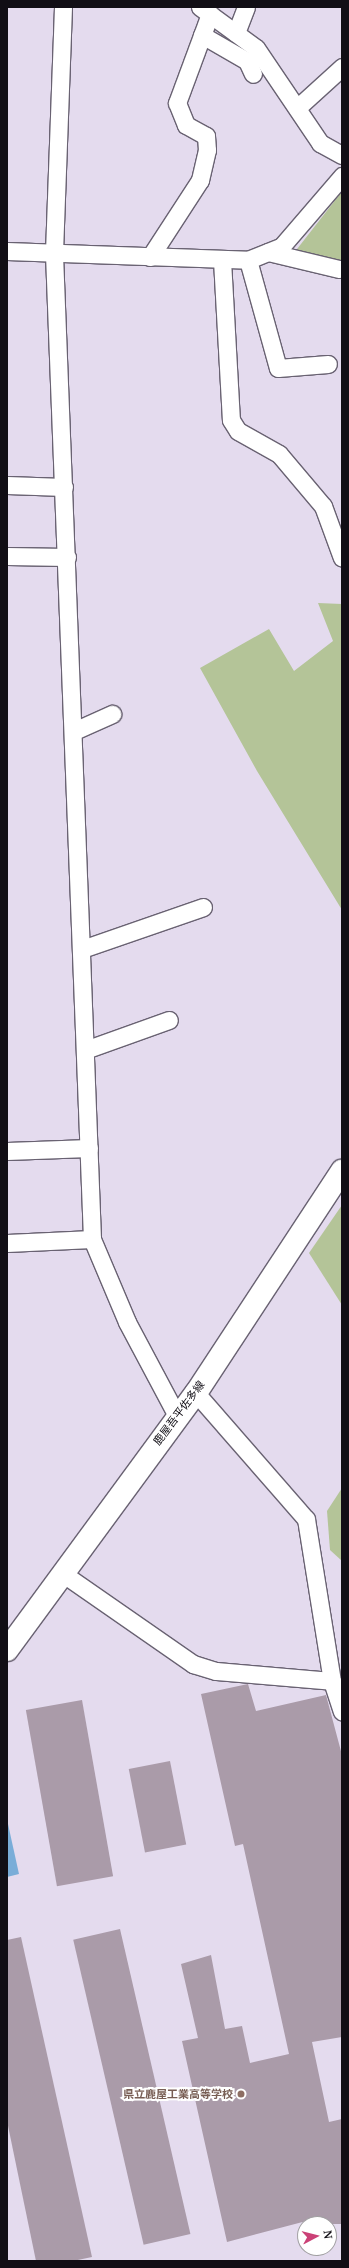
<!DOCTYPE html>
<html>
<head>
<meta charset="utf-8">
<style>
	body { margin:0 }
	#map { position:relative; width:349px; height:2268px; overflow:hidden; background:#e4dbee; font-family:"Noto Serif","Noto Sans JP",serif }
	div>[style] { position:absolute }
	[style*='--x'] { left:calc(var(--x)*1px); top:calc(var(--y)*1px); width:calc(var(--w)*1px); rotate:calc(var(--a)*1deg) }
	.green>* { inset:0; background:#b4c498 }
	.water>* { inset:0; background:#7aadd8 }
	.building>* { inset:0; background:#aa9ba9; transform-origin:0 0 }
	.roads { filter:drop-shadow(1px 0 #696272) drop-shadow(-1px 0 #696272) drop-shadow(0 1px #696272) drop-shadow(0 -1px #696272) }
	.minor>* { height:17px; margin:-8.5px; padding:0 8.5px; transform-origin:8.5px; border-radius:8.5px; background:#fff }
	.primary>* { height:22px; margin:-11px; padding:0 11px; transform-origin:11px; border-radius:11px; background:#fff }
	.dots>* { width:11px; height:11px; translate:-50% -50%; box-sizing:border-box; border:2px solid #fff; border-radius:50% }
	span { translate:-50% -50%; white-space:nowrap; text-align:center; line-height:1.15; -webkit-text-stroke:4px #fff; paint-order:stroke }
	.street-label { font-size:11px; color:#110e15 }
	.education-label { font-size:11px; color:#785e54; font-weight:700 }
	.right { translate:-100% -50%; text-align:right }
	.frame { position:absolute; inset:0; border:8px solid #110e15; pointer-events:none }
	.north { position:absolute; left:297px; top:2216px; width:40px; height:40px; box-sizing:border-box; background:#fff; border:1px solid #a09fa1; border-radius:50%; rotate:83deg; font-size:11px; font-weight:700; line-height:16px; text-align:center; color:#110e15 }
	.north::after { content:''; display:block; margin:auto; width:14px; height:18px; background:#cb4177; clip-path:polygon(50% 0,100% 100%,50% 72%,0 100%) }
</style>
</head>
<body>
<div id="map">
	<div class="green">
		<i style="clip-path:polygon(340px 194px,342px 194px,342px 278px,290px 258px)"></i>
		<i style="clip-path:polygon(318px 603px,342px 604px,342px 910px,257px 771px,200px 668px,269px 629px,294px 671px,333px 641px)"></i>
		<i style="clip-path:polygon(342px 1205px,342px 1305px,309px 1253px)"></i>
		<i style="clip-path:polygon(342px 1488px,342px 1561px,330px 1550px,327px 1511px)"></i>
	</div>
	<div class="water">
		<i style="clip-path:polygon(8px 1824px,19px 1874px,7px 1877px,7px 1825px)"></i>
	</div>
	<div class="building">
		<i style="clip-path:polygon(248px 1684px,256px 1711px,326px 1695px,342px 1755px,342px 2037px,312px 2042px,329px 2122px,342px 2119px,342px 2224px,315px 2224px,314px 2219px,227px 2242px,182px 2041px,198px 2038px,181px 1964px,211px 1955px,225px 2029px,242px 2026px,250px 2063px,289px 2054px,243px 1844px,235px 1846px,201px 1694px)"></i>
		<i style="left:82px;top:1700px;width:179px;height:57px;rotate:80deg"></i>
		<i style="left:170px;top:1761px;width:85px;height:42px;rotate:79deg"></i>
		<i style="left:120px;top:1929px;width:313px;height:48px;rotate:77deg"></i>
		<i style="clip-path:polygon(21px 1937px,92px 2257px,73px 2261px,36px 2261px,7px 2121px,7px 1940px)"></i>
	</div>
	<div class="roads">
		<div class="minor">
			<i style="--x:63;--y:7;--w:247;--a:92.1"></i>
			<i style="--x:54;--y:254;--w:986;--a:87.79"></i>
			<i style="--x:92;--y:1239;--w:90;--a:67.1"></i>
			<i style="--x:127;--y:1322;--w:106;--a:62"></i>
			<i style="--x:200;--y:7;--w:69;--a:36.2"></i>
			<i style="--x:256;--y:48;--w:115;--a:56"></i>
			<i style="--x:320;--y:143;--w:25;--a:29"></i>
			<i style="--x:236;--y:33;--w:28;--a:-69"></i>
			<i style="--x:202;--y:35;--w:52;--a:30"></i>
			<i style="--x:247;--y:61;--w:14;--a:65"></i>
			<i style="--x:297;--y:108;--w:61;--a:-42.3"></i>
			<i style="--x:7;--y:251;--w:241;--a:2.1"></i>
			<i style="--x:248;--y:260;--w:35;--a:-22"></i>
			<i style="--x:281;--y:247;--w:94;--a:-49.3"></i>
			<i style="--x:268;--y:252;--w:73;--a:13.5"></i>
			<i style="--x:150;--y:257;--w:92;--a:-57"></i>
			<i style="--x:200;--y:180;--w:31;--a:-77"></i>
			<i style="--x:207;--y:150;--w:14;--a:-94"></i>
			<i style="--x:206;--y:136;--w:23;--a:-151"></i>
			<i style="--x:186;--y:125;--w:24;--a:-112"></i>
			<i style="--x:177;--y:103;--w:95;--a:-69.7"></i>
			<i style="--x:222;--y:260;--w:160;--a:86.8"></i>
			<i style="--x:231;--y:420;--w:13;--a:58"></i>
			<i style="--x:238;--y:431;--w:47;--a:29.3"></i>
			<i style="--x:279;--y:454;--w:68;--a:49.8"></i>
			<i style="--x:323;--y:506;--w:55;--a:69.9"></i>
			<i style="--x:248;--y:260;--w:112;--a:74.5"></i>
			<i style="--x:278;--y:368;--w:50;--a:-4.6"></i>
			<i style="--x:7;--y:485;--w:57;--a:2"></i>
			<i style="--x:7;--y:556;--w:60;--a:1"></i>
			<i style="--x:74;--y:731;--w:42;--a:-24.1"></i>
			<i style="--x:82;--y:949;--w:128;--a:-19.1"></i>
			<i style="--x:85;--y:1050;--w:89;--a:-19.7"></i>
			<i style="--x:7;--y:1151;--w:82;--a:-2.1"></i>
			<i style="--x:7;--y:1243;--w:85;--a:-2.7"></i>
			<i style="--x:196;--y:1393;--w:167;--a:48.9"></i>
			<i style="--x:306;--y:1519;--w:164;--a:80.9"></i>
			<i style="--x:332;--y:1681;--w:32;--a:72"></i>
			<i style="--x:62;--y:1573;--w:160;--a:34.8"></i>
			<i style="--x:193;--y:1664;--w:24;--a:17"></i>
			<i style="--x:216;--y:1671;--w:116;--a:4.9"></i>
		</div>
		<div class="primary">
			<i style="--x:7;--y:1650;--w:319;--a:-53.7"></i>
			<i style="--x:196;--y:1393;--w:266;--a:-56.7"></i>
		</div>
	</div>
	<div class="dots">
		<i style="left:241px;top:2094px;background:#8d6e63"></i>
	</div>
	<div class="street-label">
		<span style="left:179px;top:1413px;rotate:-53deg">鹿屋吾平佐多線</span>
	</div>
	<div class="education-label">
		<span class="right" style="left:233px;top:2094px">県立鹿屋工業高等学校</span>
	</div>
	<div class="frame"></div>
	<div class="north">N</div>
</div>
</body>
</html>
